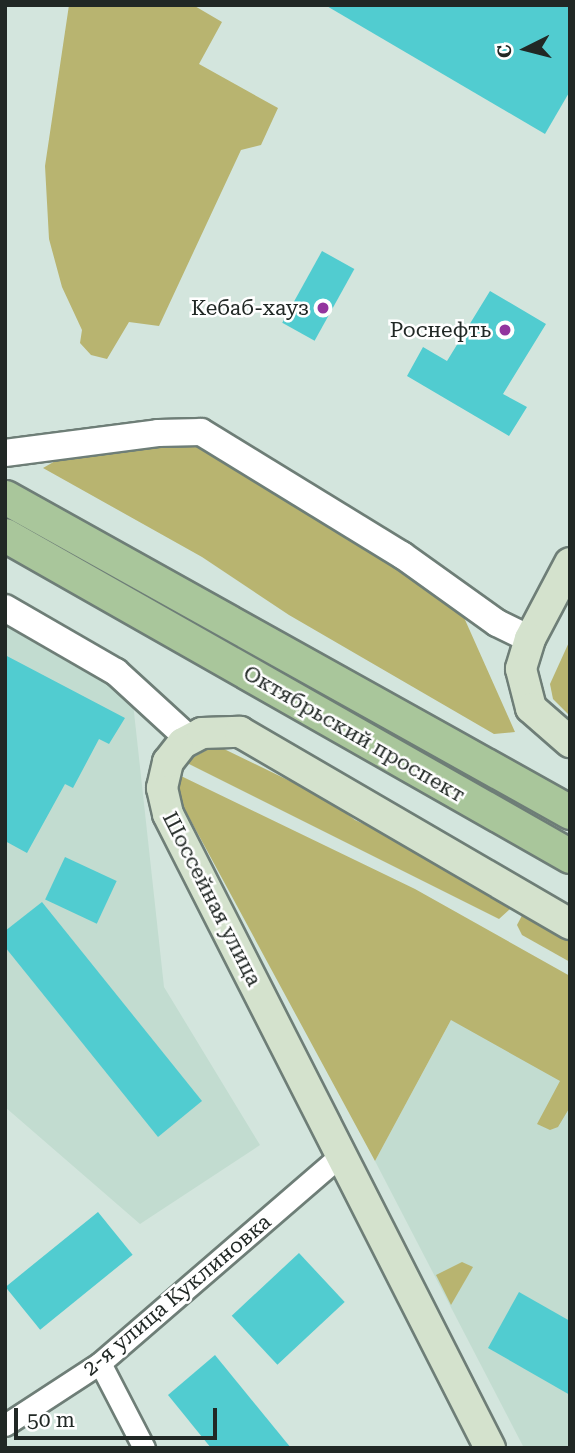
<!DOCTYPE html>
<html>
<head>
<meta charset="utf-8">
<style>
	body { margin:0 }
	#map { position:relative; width:575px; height:1453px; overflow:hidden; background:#d3e5dd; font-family:"Roboto Serif",serif }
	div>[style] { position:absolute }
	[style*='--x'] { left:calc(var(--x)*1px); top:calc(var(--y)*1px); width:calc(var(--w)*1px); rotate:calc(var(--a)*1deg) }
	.built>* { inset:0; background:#c2dcd0 }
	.green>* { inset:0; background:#b8b470 }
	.building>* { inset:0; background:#51ccd0; transform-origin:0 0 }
	.roads { filter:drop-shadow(2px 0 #6e7e77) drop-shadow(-2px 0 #6e7e77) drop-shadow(0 2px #6e7e77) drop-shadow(0 -2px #6e7e77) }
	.minor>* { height:21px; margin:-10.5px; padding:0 10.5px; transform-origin:10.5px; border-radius:10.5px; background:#fff }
	.tertiary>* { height:26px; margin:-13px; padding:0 13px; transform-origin:13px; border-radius:13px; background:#fff }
	.secondary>* { height:30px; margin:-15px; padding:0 15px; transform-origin:15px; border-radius:15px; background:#d4e2cd }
	.primary>* { height:33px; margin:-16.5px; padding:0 16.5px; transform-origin:16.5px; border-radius:16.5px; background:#a9c69b }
	.dots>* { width:19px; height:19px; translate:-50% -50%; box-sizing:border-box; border:4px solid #fff; border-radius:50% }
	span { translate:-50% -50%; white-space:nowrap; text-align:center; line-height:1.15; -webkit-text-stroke:5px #fff; paint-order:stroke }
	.poi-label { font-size:21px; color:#212825 }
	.right { translate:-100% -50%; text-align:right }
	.street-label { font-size:21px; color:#212825 }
	.frame { position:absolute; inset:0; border:7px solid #212825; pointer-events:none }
	.north { position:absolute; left:491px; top:14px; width:70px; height:70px; -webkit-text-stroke:5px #fff; paint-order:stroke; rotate:264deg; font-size:19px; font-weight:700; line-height:28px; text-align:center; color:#212825 }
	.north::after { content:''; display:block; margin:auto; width:24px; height:32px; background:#212825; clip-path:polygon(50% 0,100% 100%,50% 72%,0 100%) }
	.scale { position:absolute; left:14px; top:1408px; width:203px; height:32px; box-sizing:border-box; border:4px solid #212825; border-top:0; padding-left:9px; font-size:21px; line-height:24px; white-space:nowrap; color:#212825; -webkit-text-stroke:5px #fff; paint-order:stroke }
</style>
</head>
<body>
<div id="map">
	<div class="built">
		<i style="clip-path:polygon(5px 620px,64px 654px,133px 703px,164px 987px,260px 1145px,140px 1224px,5px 1107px)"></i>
		<i style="clip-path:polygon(464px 996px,570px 1036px,570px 1448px,524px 1448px,375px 1161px)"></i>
	</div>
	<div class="green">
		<i style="clip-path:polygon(69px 5px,193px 5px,222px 22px,199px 64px,278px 108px,261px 145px,241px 150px,159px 326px,129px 322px,107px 359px,91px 355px,80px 343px,82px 330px,62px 287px,49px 239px,45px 166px)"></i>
		<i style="clip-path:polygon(196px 442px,348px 531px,462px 613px,515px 732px,494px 734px,289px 615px,202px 557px,43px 468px,64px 456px)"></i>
		<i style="clip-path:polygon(570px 640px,570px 716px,553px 699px,550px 684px)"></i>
		<i style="clip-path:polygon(212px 747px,224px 749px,327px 799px,355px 820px,450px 864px,511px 900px,510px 909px,499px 919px,185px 762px)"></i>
		<i style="clip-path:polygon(181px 776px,415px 889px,570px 976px,570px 1107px,558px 1127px,550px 1130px,537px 1124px,560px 1081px,451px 1020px,375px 1161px,178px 797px)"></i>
		<i style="clip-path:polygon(527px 906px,570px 927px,570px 962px,522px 935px,517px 925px)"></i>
		<i style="clip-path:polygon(462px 1262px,473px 1267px,451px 1305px,436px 1275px)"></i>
	</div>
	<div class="building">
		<i style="clip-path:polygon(325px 5px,570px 5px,570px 91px,545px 134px)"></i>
		<i style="left:322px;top:251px;width:37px;height:82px;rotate:29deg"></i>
		<i style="clip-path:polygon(490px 291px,546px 324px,503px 394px,527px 407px,509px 436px,407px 376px,423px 347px,447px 361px)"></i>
		<i style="clip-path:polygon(5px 655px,125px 718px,109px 744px,99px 739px,73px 788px,65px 784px,27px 853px,5px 841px)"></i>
		<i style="left:65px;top:857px;width:57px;height:47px;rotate:25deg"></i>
		<i style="clip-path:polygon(42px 902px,202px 1101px,158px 1137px,5px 947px,5px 931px)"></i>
		<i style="left:98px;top:1212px;width:55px;height:119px;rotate:51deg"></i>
		<i style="left:299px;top:1253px;width:67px;height:92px;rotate:47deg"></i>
		<i style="clip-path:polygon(519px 1292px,570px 1321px,570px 1395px,488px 1348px)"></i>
		<i style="clip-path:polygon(215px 1355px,291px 1448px,211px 1448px,168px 1395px)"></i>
	</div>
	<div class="roads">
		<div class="minor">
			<i style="--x:100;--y:1363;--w:96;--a:62.6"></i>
			<i style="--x:5;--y:1425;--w:113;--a:-33.1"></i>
			<i style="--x:100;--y:1363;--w:320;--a:-40.8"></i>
		</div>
		<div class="tertiary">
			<i style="--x:5;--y:453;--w:154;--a:-7.4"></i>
			<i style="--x:158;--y:433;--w:43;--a:-1.3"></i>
			<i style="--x:201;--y:432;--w:236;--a:31.5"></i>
			<i style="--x:402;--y:555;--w:117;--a:35.6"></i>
			<i style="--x:497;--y:623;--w:37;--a:26"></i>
			<i style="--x:5;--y:608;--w:128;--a:30"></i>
			<i style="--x:116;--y:672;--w:99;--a:42.5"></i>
		</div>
		<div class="secondary">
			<i style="--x:570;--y:563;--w:86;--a:117.8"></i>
			<i style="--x:530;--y:639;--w:31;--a:107"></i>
			<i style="--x:521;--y:669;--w:40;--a:75.6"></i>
			<i style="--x:531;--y:708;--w:52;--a:41.1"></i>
			<i style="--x:490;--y:1448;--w:711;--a:-116.93"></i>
			<i style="--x:168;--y:814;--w:27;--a:-103"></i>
			<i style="--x:162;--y:788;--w:27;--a:-77"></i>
			<i style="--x:168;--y:762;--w:24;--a:-52"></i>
			<i style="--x:183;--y:743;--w:21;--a:-28"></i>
			<i style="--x:202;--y:733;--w:38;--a:-2"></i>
			<i style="--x:240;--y:732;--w:382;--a:30.2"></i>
		</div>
		<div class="primary">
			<i style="--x:5;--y:497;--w:647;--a:29.14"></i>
			<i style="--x:5;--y:535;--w:650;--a:29.6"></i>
		</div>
	</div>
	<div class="dots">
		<i style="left:323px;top:308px;background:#93359e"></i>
		<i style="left:505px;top:330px;background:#93359e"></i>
	</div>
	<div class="poi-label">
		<span class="right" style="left:309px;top:308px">Кебаб-хауз</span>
		<span class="right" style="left:491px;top:330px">Роснефть</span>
	</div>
	<div class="street-label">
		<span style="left:354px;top:734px;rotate:30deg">Октябрьский проспект</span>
		<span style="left:212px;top:899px;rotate:63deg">Шоссейная улица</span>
		<span style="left:177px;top:1295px;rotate:-40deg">2-я улица Куклиновка</span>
	</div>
	<div class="frame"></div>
	<div class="north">С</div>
	<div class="scale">50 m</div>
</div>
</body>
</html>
